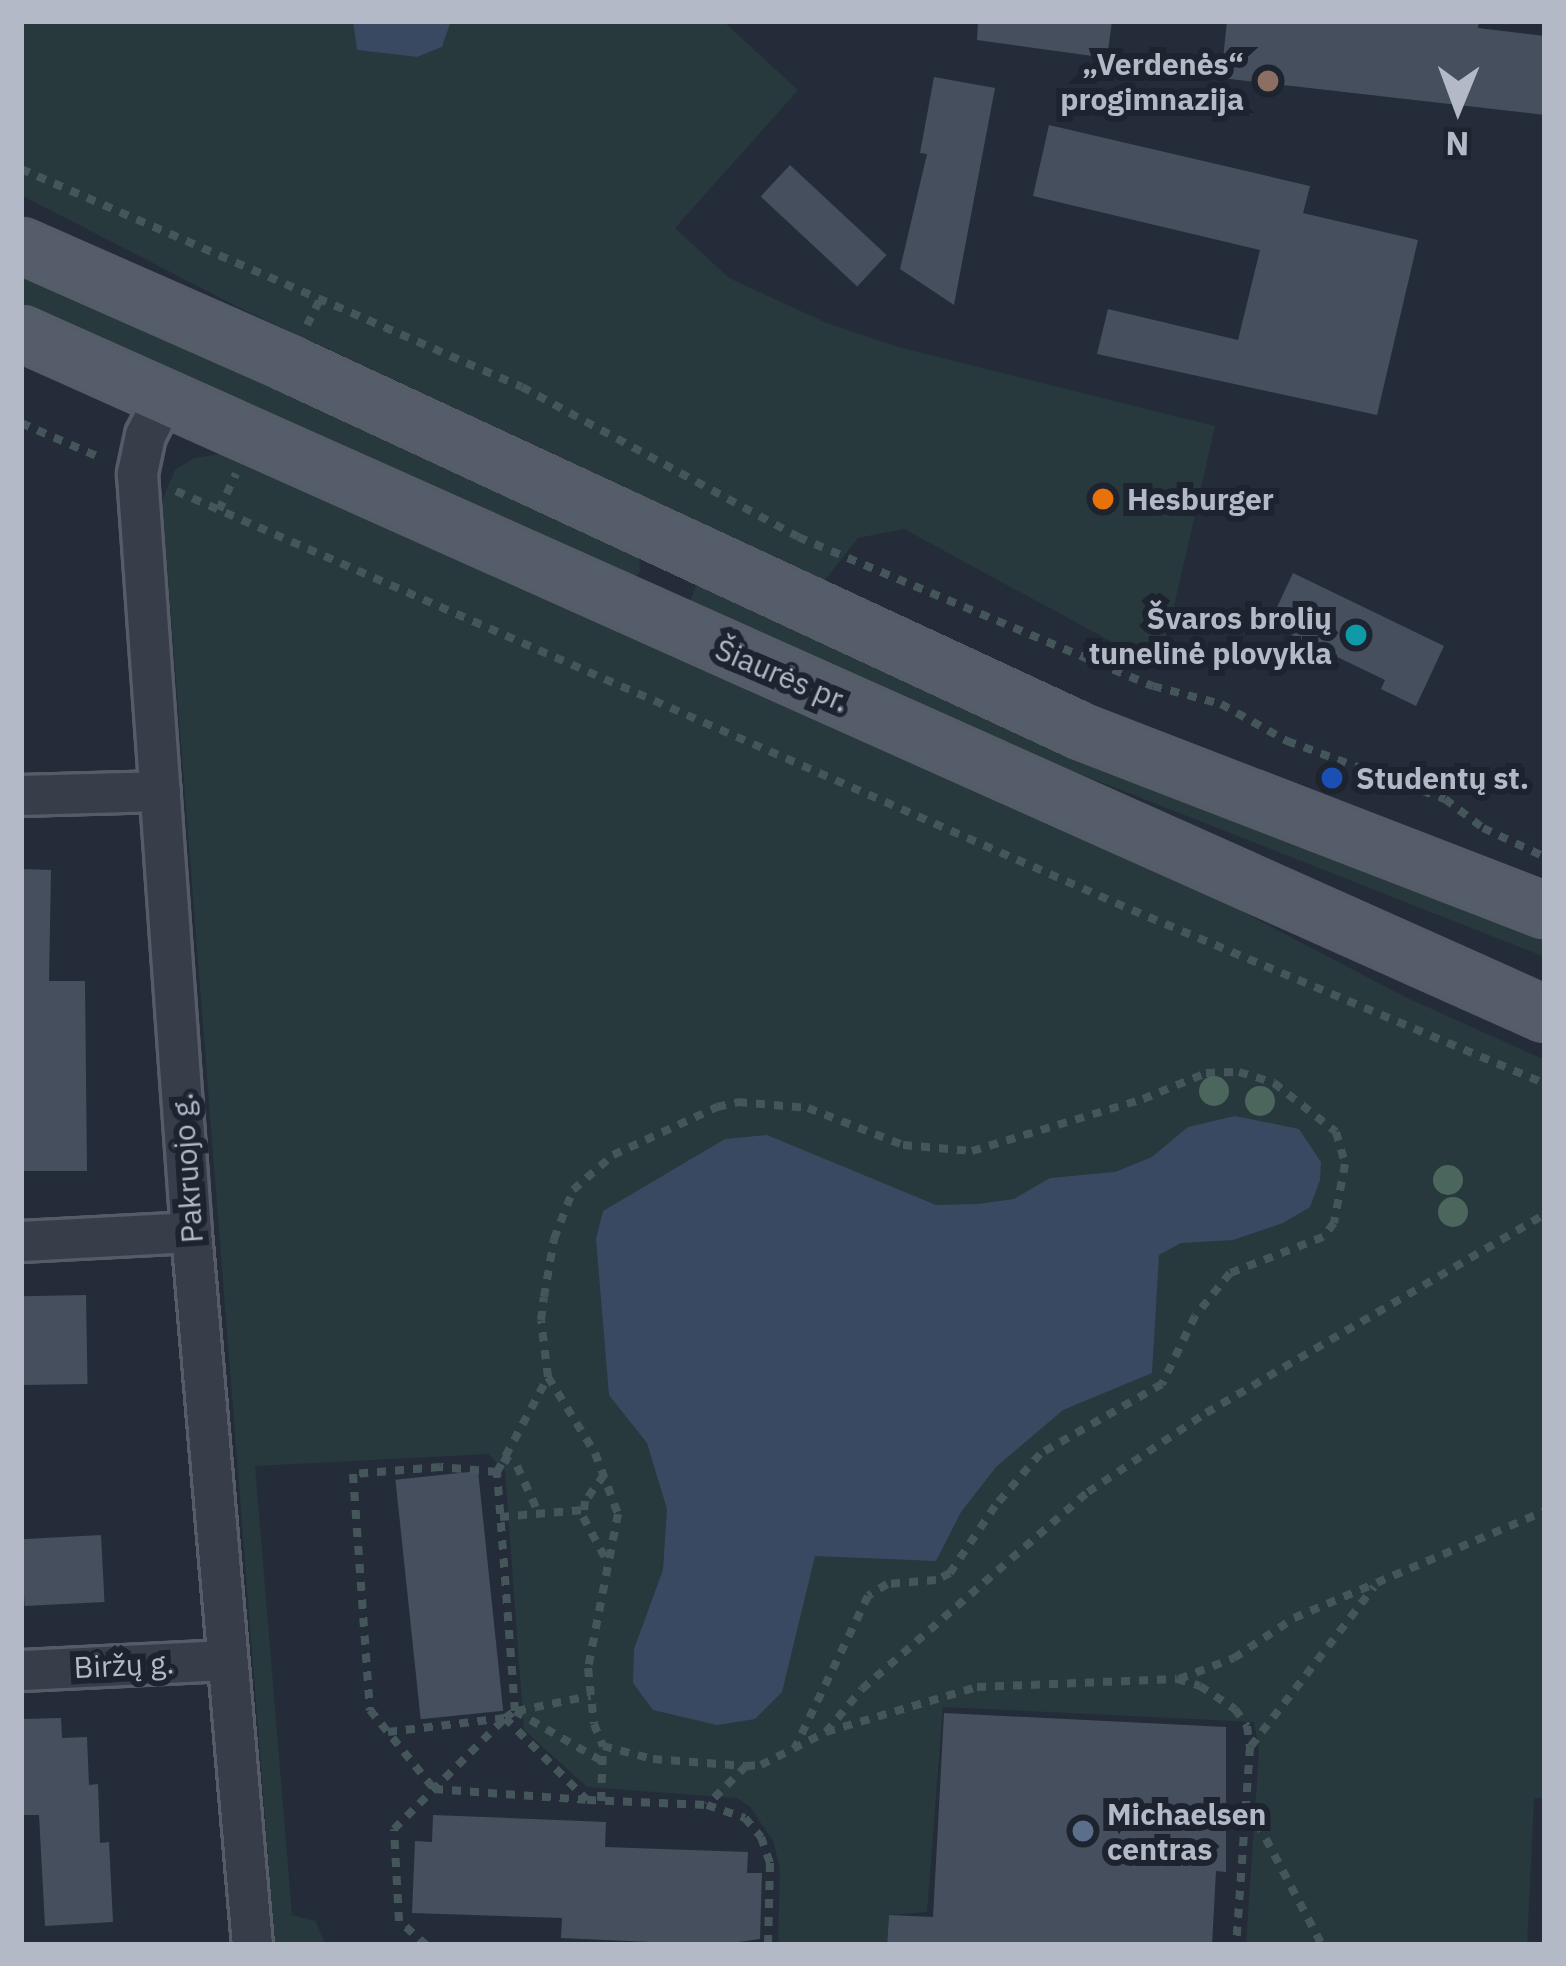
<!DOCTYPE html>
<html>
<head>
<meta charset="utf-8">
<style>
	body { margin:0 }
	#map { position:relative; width:1566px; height:1966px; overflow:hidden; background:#242c3a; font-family:"IBM Plex Sans",sans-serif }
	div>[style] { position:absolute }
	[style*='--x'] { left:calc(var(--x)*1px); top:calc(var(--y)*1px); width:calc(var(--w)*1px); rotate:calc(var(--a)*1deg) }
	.green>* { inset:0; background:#27393c }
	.water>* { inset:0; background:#3a4962 }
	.building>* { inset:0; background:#454f5e; transform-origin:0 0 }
	.path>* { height:8px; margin-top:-4px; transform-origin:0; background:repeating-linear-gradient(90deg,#45565a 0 9px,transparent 0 18px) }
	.roads { filter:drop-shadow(3px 0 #555c68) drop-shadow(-3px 0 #555c68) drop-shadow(0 3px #555c68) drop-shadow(0 -3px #555c68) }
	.minor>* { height:39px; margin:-19.5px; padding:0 19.5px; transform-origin:19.5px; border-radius:19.5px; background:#373e4a }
	.major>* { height:51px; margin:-25.5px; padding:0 25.5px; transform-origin:25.5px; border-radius:25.5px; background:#555d6a }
	.trees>* { width:30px; height:30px; margin:-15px; border-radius:50%; background:#4b665c }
	.dots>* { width:33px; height:33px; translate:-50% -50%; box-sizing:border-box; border:6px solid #1d232f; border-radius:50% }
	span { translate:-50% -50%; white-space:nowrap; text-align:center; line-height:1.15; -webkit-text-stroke:12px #1d232f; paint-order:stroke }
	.poi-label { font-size:30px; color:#b3b9c6; font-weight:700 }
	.right { translate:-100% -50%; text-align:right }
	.left { translate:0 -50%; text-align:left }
	.street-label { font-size:30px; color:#b3b9c6 }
	.frame { position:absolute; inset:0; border:24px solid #b3b9c6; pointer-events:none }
	.north { position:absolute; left:1398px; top:48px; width:120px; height:120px; -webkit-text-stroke:9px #1d232f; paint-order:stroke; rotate:181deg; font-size:33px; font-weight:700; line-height:48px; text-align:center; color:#b3b9c6 }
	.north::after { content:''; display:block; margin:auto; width:42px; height:54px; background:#b3b9c6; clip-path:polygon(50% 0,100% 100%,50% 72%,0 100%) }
</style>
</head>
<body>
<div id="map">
	<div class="green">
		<i style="clip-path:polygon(21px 21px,353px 21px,357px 50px,417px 57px,442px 47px,451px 21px,723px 21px,798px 90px,675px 228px,729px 278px,829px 324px,898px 347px,1215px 426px,1160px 668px,904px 529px,858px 538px,821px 585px,680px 513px,238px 307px,21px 195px)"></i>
		<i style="clip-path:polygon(21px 270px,293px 390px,624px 547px,639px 556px,640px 572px,634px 579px,519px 532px,21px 303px)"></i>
		<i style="clip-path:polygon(220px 454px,1195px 887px,1405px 997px,1545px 1060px,1545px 1797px,1534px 1799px,1527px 1945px,1246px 1945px,1259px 1752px,1254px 1722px,943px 1707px,927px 1912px,889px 1915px,887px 1945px,778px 1945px,780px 1868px,773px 1841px,750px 1807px,737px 1798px,587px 1787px,524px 1730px,505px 1471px,488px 1454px,255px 1466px,292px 1915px,315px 1921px,325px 1943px,275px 1945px,162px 501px,175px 470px,194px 458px)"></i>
		<i style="clip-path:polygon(698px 582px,1043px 741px,1545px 935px,1545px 957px,1027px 753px,686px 610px)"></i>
	</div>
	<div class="water">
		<i style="clip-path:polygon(353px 21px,451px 21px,442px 47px,417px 57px,357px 50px)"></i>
		<i style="clip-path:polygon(1235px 1116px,1299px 1129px,1321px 1162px,1320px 1180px,1310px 1207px,1283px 1223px,1233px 1240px,1181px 1243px,1159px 1255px,1152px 1373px,1063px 1410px,996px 1467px,961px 1512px,936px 1561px,815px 1556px,782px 1692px,755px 1719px,717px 1725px,653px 1710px,633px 1683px,634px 1649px,663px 1570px,667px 1509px,647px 1443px,609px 1395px,596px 1239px,603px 1211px,725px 1139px,767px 1135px,936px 1205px,978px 1204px,1014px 1199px,1050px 1178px,1115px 1172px,1152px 1157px,1188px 1127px)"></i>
	</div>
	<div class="building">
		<i style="clip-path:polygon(978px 21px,1112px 21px,1107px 58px,977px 40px)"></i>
		<i style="clip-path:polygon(1227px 21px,1479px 21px,1478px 28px,1545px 36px,1545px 115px,1221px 78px)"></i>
		<i style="clip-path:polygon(934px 77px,995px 88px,954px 305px,900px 269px,927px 154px,920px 153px)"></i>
		<i style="clip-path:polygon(1049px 125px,1310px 186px,1303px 213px,1418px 240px,1377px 415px,1097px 354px,1108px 309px,1238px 340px,1260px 250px,1033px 196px)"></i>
		<i style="left:790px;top:165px;width:132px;height:43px;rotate:43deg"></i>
		<i style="clip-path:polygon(1293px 573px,1444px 646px,1416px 706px,1381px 689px,1385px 680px,1269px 624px)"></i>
		<i style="clip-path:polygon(21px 869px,51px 870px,49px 981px,85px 981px,87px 1171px,21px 1171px)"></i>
		<i style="left:86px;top:1295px;width:89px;height:65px;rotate:89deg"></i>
		<i style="left:478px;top:1471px;width:241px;height:83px;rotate:84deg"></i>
		<i style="left:101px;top:1535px;width:67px;height:80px;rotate:87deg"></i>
		<i style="clip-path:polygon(944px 1713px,1226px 1727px,1226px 1872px,1216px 1871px,1212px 1945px,887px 1945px,889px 1915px,933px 1917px)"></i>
		<i style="clip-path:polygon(61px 1718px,62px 1738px,87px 1737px,89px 1785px,98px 1784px,100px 1843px,109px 1842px,113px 1922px,45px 1926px,39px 1815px,21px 1815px,21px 1719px)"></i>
		<i style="clip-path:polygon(433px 1815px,606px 1822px,605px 1847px,748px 1852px,747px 1873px,762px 1873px,760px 1939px,717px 1945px,561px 1938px,562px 1918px,412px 1913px,415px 1841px,432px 1842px)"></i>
	</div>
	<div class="path">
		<i style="--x:21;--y:169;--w:546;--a:23.52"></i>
		<i style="--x:522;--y:387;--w:314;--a:28.5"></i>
		<i style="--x:798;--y:537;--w:385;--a:22.8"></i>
		<i style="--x:1153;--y:686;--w:70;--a:14.8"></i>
		<i style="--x:1221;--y:704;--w:76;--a:29.3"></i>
		<i style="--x:1287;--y:741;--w:168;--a:20.2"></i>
		<i style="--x:1445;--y:799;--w:48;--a:37.3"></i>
		<i style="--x:1483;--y:828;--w:68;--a:25.1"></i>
		<i style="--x:307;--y:325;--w:28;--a:-63"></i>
		<i style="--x:21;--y:423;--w:87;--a:23.6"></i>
		<i style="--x:176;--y:491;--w:1044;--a:23.67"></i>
		<i style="--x:1132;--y:910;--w:448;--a:22.8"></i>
		<i style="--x:219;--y:510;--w:40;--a:-65"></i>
		<i style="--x:548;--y:1377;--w:57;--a:-97"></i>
		<i style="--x:541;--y:1320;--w:23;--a:-83"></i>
		<i style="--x:544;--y:1297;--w:59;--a:-80.2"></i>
		<i style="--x:554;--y:1239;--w:53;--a:-68.8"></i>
		<i style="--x:573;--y:1190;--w:53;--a:-41.2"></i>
		<i style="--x:613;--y:1155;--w:115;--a:-24.8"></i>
		<i style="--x:717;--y:1107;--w:22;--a:-13"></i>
		<i style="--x:738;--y:1102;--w:70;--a:4.9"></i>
		<i style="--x:808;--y:1108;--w:102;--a:21.3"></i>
		<i style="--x:903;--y:1145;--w:69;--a:5"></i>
		<i style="--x:972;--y:1151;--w:179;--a:-16.9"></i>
		<i style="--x:1143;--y:1099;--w:68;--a:-22.4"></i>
		<i style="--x:1206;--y:1073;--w:33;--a:-2"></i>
		<i style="--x:1239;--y:1072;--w:37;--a:17"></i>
		<i style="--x:1274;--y:1083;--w:79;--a:38.3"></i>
		<i style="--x:1336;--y:1132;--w:33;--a:74"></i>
		<i style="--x:1345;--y:1164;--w:60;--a:100.6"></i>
		<i style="--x:1334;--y:1223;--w:18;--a:128"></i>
		<i style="--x:1323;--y:1237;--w:100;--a:158.8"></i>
		<i style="--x:1230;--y:1273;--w:55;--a:129.1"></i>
		<i style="--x:1195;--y:1316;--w:76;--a:115.9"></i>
		<i style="--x:1162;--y:1384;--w:141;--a:150.2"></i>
		<i style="--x:1040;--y:1454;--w:69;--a:130.9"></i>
		<i style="--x:995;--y:1506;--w:81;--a:123.9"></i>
		<i style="--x:950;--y:1573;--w:16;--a:153"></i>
		<i style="--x:936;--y:1580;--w:49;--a:175.3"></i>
		<i style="--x:887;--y:1584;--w:22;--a:148"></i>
		<i style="--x:868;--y:1596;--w:169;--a:115.7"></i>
		<i style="--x:502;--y:1457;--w:17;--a:31"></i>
		<i style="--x:517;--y:1466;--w:53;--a:65.4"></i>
		<i style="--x:497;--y:1472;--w:57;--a:-175"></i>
		<i style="--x:440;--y:1467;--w:87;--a:175.4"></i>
		<i style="--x:353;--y:1474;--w:237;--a:85.9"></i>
		<i style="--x:370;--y:1710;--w:102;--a:51"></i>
		<i style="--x:434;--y:1789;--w:152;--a:4.1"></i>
		<i style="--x:604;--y:1475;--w:32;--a:126"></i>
		<i style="--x:585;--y:1501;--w:16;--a:97"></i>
		<i style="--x:583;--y:1517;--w:52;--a:61.5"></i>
		<i style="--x:500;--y:1517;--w:84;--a:-4.8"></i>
		<i style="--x:1179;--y:1679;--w:59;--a:-20.9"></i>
		<i style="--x:1234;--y:1658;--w:72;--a:-33.7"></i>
		<i style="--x:1294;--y:1618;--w:273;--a:-23.1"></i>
		<i style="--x:515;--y:1711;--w:100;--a:29.9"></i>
		<i style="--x:517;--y:1711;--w:75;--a:-11.6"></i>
		<i style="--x:388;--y:1732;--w:118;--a:-6.8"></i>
		<i style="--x:505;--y:1718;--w:12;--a:-35"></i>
		<i style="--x:515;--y:1711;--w:240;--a:-94.3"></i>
		<i style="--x:497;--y:1472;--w:108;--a:-61.8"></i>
		<i style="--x:548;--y:1377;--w:89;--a:58.3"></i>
		<i style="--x:595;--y:1453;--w:65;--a:69.3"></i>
		<i style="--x:618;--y:1514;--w:157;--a:101"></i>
		<i style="--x:588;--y:1668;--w:56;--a:83.9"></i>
		<i style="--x:594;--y:1724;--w:24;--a:68"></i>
		<i style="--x:826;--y:1732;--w:56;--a:-50.1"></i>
		<i style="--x:862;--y:1689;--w:300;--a:-41.1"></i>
		<i style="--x:1088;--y:1492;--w:142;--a:-33.8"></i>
		<i style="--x:1206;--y:1413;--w:393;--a:-30.4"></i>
		<i style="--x:1251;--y:1746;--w:201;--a:-52.3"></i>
		<i style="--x:746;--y:1766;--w:15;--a:-4"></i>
		<i style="--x:761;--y:1765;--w:73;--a:-26.9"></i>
		<i style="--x:826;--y:1732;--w:158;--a:-16.6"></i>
		<i style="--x:977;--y:1687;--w:200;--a:-2.3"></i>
		<i style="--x:1177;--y:1679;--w:24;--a:17"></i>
		<i style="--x:1200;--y:1686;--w:42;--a:33.3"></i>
		<i style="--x:1235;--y:1709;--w:21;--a:55"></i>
		<i style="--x:1247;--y:1726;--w:21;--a:82"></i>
		<i style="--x:1250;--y:1747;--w:198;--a:94"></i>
		<i style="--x:601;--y:1801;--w:55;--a:-87.9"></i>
		<i style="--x:603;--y:1746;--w:52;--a:14.6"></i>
		<i style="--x:653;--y:1759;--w:93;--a:4.3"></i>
		<i style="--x:746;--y:1766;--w:55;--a:135"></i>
		<i style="--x:1249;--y:1807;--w:156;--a:62.1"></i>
		<i style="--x:426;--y:1945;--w:36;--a:-138"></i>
		<i style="--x:399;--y:1921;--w:92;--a:-93.1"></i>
		<i style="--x:394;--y:1829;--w:157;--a:-45"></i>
		<i style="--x:505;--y:1718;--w:116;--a:45"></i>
		<i style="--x:587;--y:1800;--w:120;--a:2.4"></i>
		<i style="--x:707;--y:1805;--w:40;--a:18.9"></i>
		<i style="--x:745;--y:1818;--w:25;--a:50"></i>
		<i style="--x:761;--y:1837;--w:28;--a:71"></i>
		<i style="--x:770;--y:1863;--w:82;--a:91.4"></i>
	</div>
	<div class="roads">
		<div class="minor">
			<i style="--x:165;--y:396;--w:44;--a:117.1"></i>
			<i style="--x:145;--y:435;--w:40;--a:102"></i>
			<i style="--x:137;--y:474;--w:760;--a:85.93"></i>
			<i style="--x:191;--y:1232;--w:716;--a:85.11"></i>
			<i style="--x:21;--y:795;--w:139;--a:-1.6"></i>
			<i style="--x:21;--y:1241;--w:170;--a:-3"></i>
			<i style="--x:21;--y:1670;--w:206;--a:-2.8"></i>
		</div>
		<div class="major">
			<i style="--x:21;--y:245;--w:292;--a:23.8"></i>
			<i style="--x:288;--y:363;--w:876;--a:24.9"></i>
			<i style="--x:1083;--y:732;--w:495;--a:21.1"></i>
			<i style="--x:21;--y:333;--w:1669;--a:24.08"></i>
		</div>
	</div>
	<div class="trees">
		<i style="left:1214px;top:1091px"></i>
		<i style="left:1260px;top:1101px"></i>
		<i style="left:1448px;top:1180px"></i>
		<i style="left:1453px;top:1212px"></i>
	</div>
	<div class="dots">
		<i style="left:1268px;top:81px;background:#8d6e63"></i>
		<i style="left:1103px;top:499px;background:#e8710a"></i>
		<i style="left:1356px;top:635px;background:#0f9aa8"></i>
		<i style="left:1332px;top:778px;background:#1a4fb4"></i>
		<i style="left:1083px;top:1831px;background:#5c6f8a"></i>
	</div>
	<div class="poi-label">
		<span class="right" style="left:1244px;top:81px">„Verdenės“<br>progimnazija</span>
		<span class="left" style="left:1127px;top:499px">Hesburger</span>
		<span class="right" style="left:1332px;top:635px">Švaros brolių<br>tunelinė plovykla</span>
		<span class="left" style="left:1356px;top:778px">Studentų st.</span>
		<span class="left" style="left:1107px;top:1831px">Michaelsen<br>centras</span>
	</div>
	<div class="street-label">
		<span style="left:782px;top:675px;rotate:23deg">Šiaurės pr.</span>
		<span style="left:187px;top:1168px;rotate:-94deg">Pakruojo g.</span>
		<span style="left:124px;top:1665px;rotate:-3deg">Biržų g.</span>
	</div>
	<div class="frame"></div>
	<div class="north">N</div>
</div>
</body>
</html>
